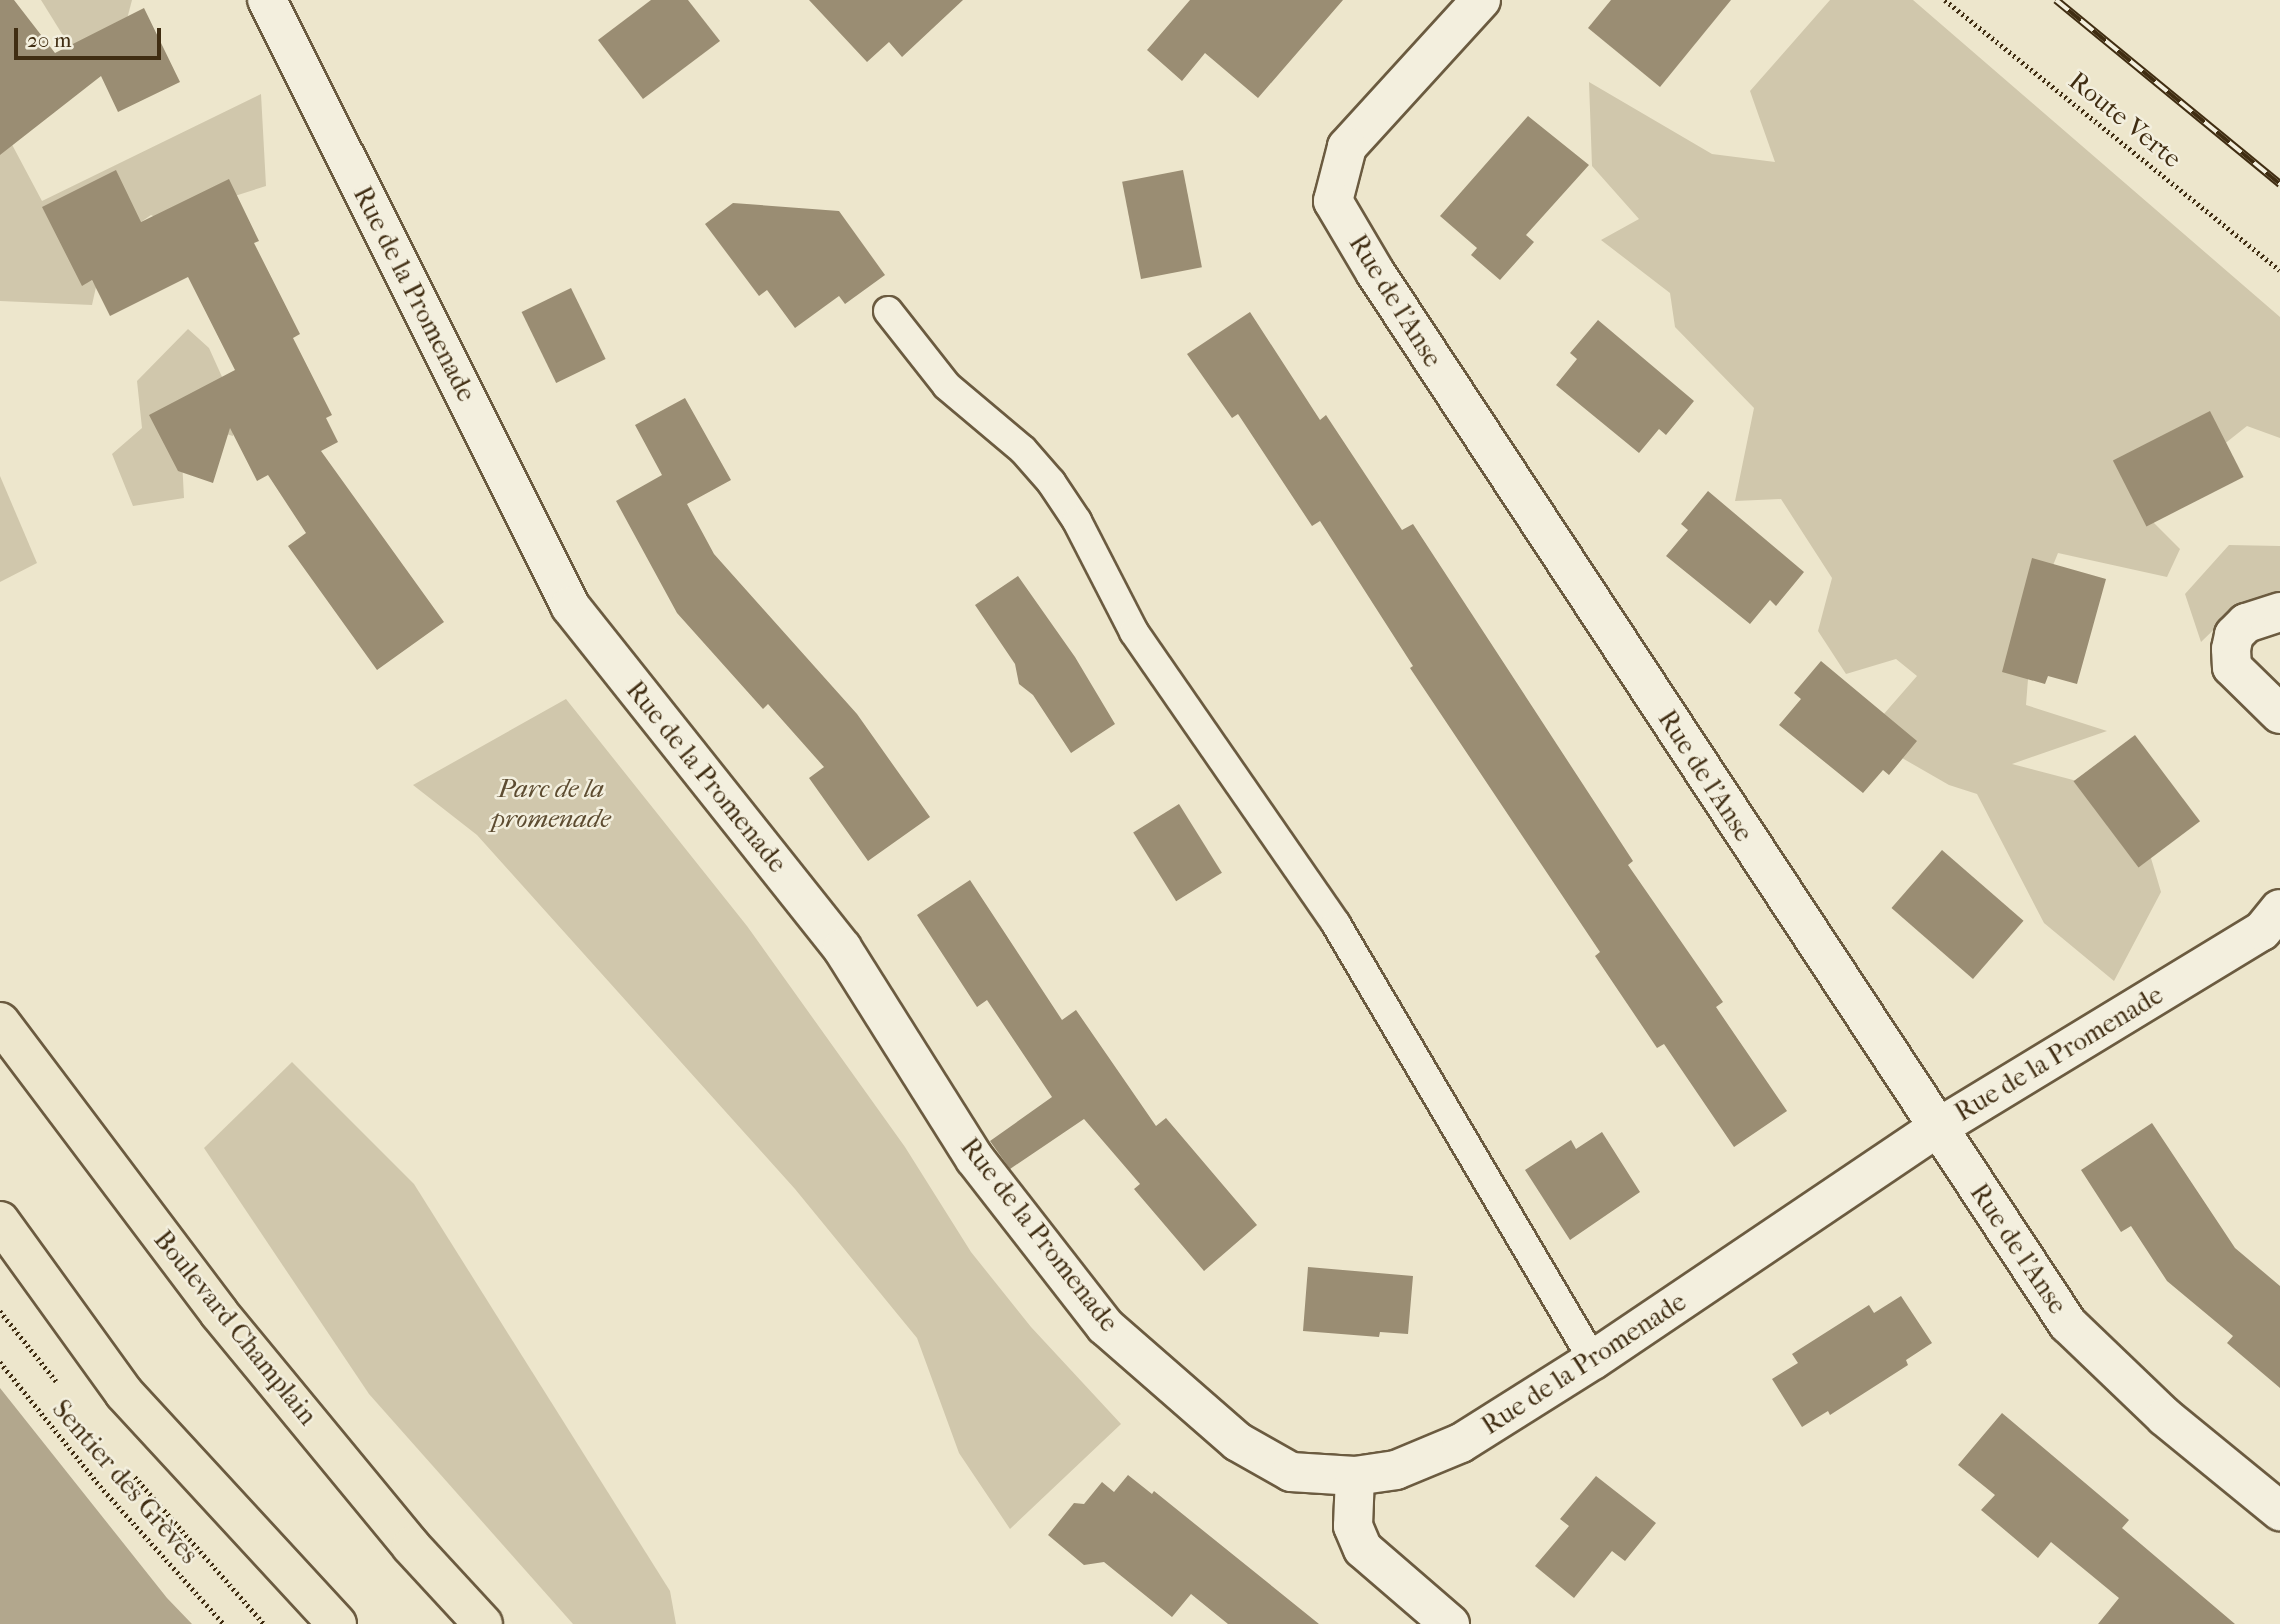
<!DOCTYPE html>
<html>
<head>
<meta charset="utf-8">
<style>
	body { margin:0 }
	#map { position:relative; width:2280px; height:1624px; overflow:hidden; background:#ede6cc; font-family:"IM FELL French Canon",serif }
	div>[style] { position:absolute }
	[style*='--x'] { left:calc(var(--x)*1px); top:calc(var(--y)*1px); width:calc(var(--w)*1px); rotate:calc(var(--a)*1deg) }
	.green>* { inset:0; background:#d0c7ac }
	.water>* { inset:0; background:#b2a78d }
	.building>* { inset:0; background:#9a8d73; transform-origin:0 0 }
	.path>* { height:4.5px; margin-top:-2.25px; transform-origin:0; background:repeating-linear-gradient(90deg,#402d12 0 2px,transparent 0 5.5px) }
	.roads { filter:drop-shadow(2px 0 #6b5b40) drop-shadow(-2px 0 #6b5b40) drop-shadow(0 2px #6b5b40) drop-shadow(0 -2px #6b5b40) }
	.service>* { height:28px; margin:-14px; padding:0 14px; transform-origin:14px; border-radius:14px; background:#f3efde }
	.minor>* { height:38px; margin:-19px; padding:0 19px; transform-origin:19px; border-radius:19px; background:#f3efde }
	.primary>* { height:38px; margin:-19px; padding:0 19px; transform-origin:19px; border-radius:19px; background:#ede6cc }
	.rail>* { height:8px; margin-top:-4px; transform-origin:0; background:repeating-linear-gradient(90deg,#f3efde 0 16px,#402d12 0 32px); box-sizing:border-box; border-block:2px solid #402d12 }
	span { translate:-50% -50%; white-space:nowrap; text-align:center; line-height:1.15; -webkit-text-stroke:5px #f3efde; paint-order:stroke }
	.street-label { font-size:26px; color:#402d12 }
	.park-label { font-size:26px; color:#5d4c31; font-style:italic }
	.scale { position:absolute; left:14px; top:28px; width:147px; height:32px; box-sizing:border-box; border:4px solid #402d12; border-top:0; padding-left:9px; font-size:21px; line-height:24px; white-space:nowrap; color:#402d12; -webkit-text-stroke:5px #f3efde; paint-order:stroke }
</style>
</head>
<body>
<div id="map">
	<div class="green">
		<i style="clip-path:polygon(41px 0,132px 0,122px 38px,77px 58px)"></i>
		<i style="clip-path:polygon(1830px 0,1913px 0,2280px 317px,2280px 438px,2247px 426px,2141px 510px,2180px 549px,2167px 577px,2058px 553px,2033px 615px,2026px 705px,2107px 731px,2012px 764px,2077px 781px,2140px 821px,2161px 892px,2114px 981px,2044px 923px,1977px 794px,1949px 785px,1902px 758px,1883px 715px,1917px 676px,1896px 659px,1846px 674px,1818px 631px,1832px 578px,1781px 499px,1735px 501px,1754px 408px,1675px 327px,1670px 293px,1601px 240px,1639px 219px,1592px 166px,1589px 82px,1712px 154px,1775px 162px,1750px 91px)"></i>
		<i style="clip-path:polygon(261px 94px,266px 186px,216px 202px,174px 226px,151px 215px,81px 264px,96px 287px,92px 305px,0 301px,0 122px,42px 201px)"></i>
		<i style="clip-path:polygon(188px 329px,209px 348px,237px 410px,233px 436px,180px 421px,184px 498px,133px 506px,112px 454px,142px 428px,137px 381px)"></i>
		<i style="clip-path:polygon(0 476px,37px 563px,0 582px)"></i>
		<i style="clip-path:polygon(2229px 545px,2280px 546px,2280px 597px,2237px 607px,2201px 642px,2185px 594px)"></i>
		<i style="clip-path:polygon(566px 699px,747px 926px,905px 1147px,971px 1252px,1031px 1327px,1121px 1424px,1010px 1529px,959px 1453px,917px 1338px,795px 1189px,477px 835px,413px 785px)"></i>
		<i style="clip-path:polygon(292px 1062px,414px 1184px,670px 1591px,676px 1624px,573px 1624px,369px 1394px,204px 1148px)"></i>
	</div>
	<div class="water">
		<i style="clip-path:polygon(0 1388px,167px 1598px,192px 1624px,0 1624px)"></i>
	</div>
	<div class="building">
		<i style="clip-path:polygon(0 0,14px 0,55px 53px,144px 8px,180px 82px,118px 112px,101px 76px,0 155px)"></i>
		<i style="clip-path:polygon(651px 0,688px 0,720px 41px,643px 99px,598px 40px)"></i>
		<i style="clip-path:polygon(809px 0,963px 0,902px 57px,889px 42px,867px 62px)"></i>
		<i style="clip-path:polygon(1190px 0,1343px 0,1258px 98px,1205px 53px,1182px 81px,1147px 50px)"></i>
		<i style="clip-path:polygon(1611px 0,1731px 0,1660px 87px,1588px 28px)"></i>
		<i style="clip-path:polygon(1528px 116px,1589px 165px,1526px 235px,1534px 242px,1500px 280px,1471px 255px,1477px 248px,1440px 216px)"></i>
		<i style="clip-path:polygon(116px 170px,141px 222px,229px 179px,259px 241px,254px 243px,300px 334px,293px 338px,332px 415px,326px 418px,338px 442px,321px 451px,444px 622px,377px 670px,288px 546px,306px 533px,268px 475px,257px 481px,230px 428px,213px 483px,178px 471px,149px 415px,235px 370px,188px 277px,110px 316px,92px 280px,82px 286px,42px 207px)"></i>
		<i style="left:1183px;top:170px;width:99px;height:62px;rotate:79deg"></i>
		<i style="clip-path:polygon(733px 203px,839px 211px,885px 275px,845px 304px,839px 296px,795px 328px,767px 290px,759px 296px,705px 224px)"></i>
		<i style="left:571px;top:288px;width:79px;height:55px;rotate:64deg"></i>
		<i style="clip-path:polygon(1250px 312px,1320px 420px,1326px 415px,1402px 530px,1413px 524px,1633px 861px,1628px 865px,1723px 1002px,1716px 1007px,1787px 1111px,1734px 1147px,1664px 1044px,1657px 1048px,1595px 956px,1600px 952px,1410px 668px,1413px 666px,1320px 521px,1312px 526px,1238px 414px,1232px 418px,1187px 354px)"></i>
		<i style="clip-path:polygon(1598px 320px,1694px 401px,1666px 435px,1659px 429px,1639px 453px,1556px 385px,1577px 359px,1570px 353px)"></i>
		<i style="clip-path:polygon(685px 398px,731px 480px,687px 504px,714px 554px,857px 714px,930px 817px,868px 861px,809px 778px,824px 767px,768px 704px,763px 709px,677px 613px,616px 501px,662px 475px,635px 425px)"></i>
		<i style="left:2210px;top:411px;width:74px;height:109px;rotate:63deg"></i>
		<i style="clip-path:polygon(1708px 491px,1804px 572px,1776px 606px,1770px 600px,1750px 624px,1666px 556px,1688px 530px,1681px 524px)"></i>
		<i style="clip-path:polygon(2032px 558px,2106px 579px,2077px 684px,2048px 676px,2045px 684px,2002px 672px)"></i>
		<i style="clip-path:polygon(1018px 576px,1075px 657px,1115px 724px,1071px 753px,1033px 695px,1019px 684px,1015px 664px,975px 605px)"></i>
		<i style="clip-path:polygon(1821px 661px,1917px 741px,1889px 775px,1883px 770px,1863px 793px,1779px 725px,1801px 699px,1794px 693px)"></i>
		<i style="left:2135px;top:735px;width:108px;height:77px;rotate:53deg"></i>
		<i style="left:1179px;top:804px;width:81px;height:54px;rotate:58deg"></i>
		<i style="left:1942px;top:850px;width:108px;height:77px;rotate:41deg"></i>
		<i style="clip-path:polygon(970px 880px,1062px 1020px,1076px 1010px,1156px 1126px,1166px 1118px,1257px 1225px,1204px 1271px,1134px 1189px,1140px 1184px,1084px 1119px,1010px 1169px,990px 1141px,1052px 1097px,987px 1000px,977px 1007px,917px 915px)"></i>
		<i style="clip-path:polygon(2152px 1123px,2235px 1248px,2280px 1286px,2280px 1388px,2227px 1343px,2233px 1336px,2167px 1281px,2131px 1226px,2121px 1232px,2081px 1170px)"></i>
		<i style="clip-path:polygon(1602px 1132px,1640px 1192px,1570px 1240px,1525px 1170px,1571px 1140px,1576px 1149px)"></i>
		<i style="clip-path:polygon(1308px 1267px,1413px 1276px,1408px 1334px,1380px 1332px,1379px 1337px,1303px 1331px)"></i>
		<i style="clip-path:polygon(1901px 1296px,1932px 1343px,1906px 1360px,1908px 1365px,1830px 1415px,1828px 1411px,1802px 1427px,1772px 1379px,1798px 1363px,1792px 1354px,1869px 1305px,1874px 1313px)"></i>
		<i style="clip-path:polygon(2002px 1413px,2129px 1520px,2122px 1528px,2235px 1624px,2098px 1624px,2119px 1598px,2051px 1542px,2038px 1558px,1981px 1510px,1995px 1495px,1958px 1465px)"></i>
		<i style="clip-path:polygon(1128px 1475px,1152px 1494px,1154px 1491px,1319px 1624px,1228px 1624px,1191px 1594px,1172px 1617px,1104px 1562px,1084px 1565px,1048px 1535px,1074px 1503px,1084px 1504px,1102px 1482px,1114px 1492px)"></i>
		<i style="clip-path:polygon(1596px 1476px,1656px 1523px,1625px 1561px,1612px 1551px,1574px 1598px,1535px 1566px,1569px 1526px,1560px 1519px)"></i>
	</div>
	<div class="path">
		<i style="--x:1945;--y:0;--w:430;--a:38.9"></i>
		<i style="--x:0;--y:1311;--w:90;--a:51.3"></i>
		<i style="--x:0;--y:1362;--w:159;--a:51.1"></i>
		<i style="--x:100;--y:1486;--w:186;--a:48.1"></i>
		<i style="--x:135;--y:1477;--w:196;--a:48.7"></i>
	</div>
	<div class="roads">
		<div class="service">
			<i style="--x:888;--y:311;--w:95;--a:51.8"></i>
			<i style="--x:947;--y:386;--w:99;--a:40.1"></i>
			<i style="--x:1023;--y:450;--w:43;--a:48.8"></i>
			<i style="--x:1051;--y:482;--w:47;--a:56.3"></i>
			<i style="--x:1077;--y:521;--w:125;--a:62.8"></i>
			<i style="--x:1134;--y:632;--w:355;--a:55.3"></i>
			<i style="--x:1336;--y:924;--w:506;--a:59.48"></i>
		</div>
		<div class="minor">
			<i style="--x:267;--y:0;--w:678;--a:63.43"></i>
			<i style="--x:570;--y:606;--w:437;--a:51.5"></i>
			<i style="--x:842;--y:948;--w:249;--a:57.8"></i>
			<i style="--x:975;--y:1159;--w:212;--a:52.1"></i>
			<i style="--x:1105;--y:1326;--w:176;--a:41.1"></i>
			<i style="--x:1238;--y:1442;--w:61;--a:29.5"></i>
			<i style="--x:1291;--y:1472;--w:64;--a:3.6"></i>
			<i style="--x:1355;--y:1476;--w:41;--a:-8.3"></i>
			<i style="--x:1396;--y:1470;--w:70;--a:-22.6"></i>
			<i style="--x:1461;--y:1443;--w:156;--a:-32.2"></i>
			<i style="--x:1593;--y:1360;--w:414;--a:-34"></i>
			<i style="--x:1936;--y:1129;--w:381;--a:-31.3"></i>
			<i style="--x:2262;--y:931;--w:28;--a:-51"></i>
			<i style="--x:1481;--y:0;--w:199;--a:132.4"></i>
			<i style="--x:1347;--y:147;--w:56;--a:104.5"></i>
			<i style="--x:1333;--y:201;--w:82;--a:59.4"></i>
			<i style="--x:1375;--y:272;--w:1260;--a:56.63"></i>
			<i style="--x:2068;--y:1324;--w:134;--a:43.8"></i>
			<i style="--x:2165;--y:1417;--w:149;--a:39.3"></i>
			<i style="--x:2280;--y:612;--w:36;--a:162"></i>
			<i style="--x:2246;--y:623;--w:17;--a:135"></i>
			<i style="--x:2234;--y:635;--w:14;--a:102"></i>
			<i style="--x:2231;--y:649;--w:18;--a:87"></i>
			<i style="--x:2232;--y:667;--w:67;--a:44.4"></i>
			<i style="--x:1355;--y:1476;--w:50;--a:92.3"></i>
			<i style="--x:1353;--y:1526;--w:25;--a:67"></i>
			<i style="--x:1363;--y:1549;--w:115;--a:40.8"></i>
		</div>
		<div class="primary">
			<i style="--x:0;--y:1022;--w:364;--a:53"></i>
			<i style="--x:219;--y:1313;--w:302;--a:50.5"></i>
			<i style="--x:411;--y:1546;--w:106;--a:47.3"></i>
			<i style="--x:0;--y:1221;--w:212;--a:54.2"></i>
			<i style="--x:124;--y:1393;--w:314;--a:47.3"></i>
		</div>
	</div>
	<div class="rail">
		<i style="--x:2056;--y:0;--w:290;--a:39.4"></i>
	</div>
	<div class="street-label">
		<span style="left:2125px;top:120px;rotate:39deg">Route Verte</span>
		<span style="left:414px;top:294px;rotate:63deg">Rue de la Promenade</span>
		<span style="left:1395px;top:301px;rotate:58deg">Rue de l'Anse</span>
		<span style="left:1705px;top:776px;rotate:57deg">Rue de l'Anse</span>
		<span style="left:706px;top:777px;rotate:51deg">Rue de la Promenade</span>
		<span style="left:2059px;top:1054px;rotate:-31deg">Rue de la Promenade</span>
		<span style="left:1039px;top:1235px;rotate:52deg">Rue de la Promenade</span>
		<span style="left:2018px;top:1249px;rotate:56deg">Rue de l'Anse</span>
		<span style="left:235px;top:1328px;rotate:51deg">Boulevard Champlain</span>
		<span style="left:1584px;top:1364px;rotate:-33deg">Rue de la Promenade</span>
		<span style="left:125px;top:1482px;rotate:49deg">Sentier des Grèves</span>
	</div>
	<div class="park-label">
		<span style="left:551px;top:804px">Parc de la<br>promenade</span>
	</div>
	<div class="scale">20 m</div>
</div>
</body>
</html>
